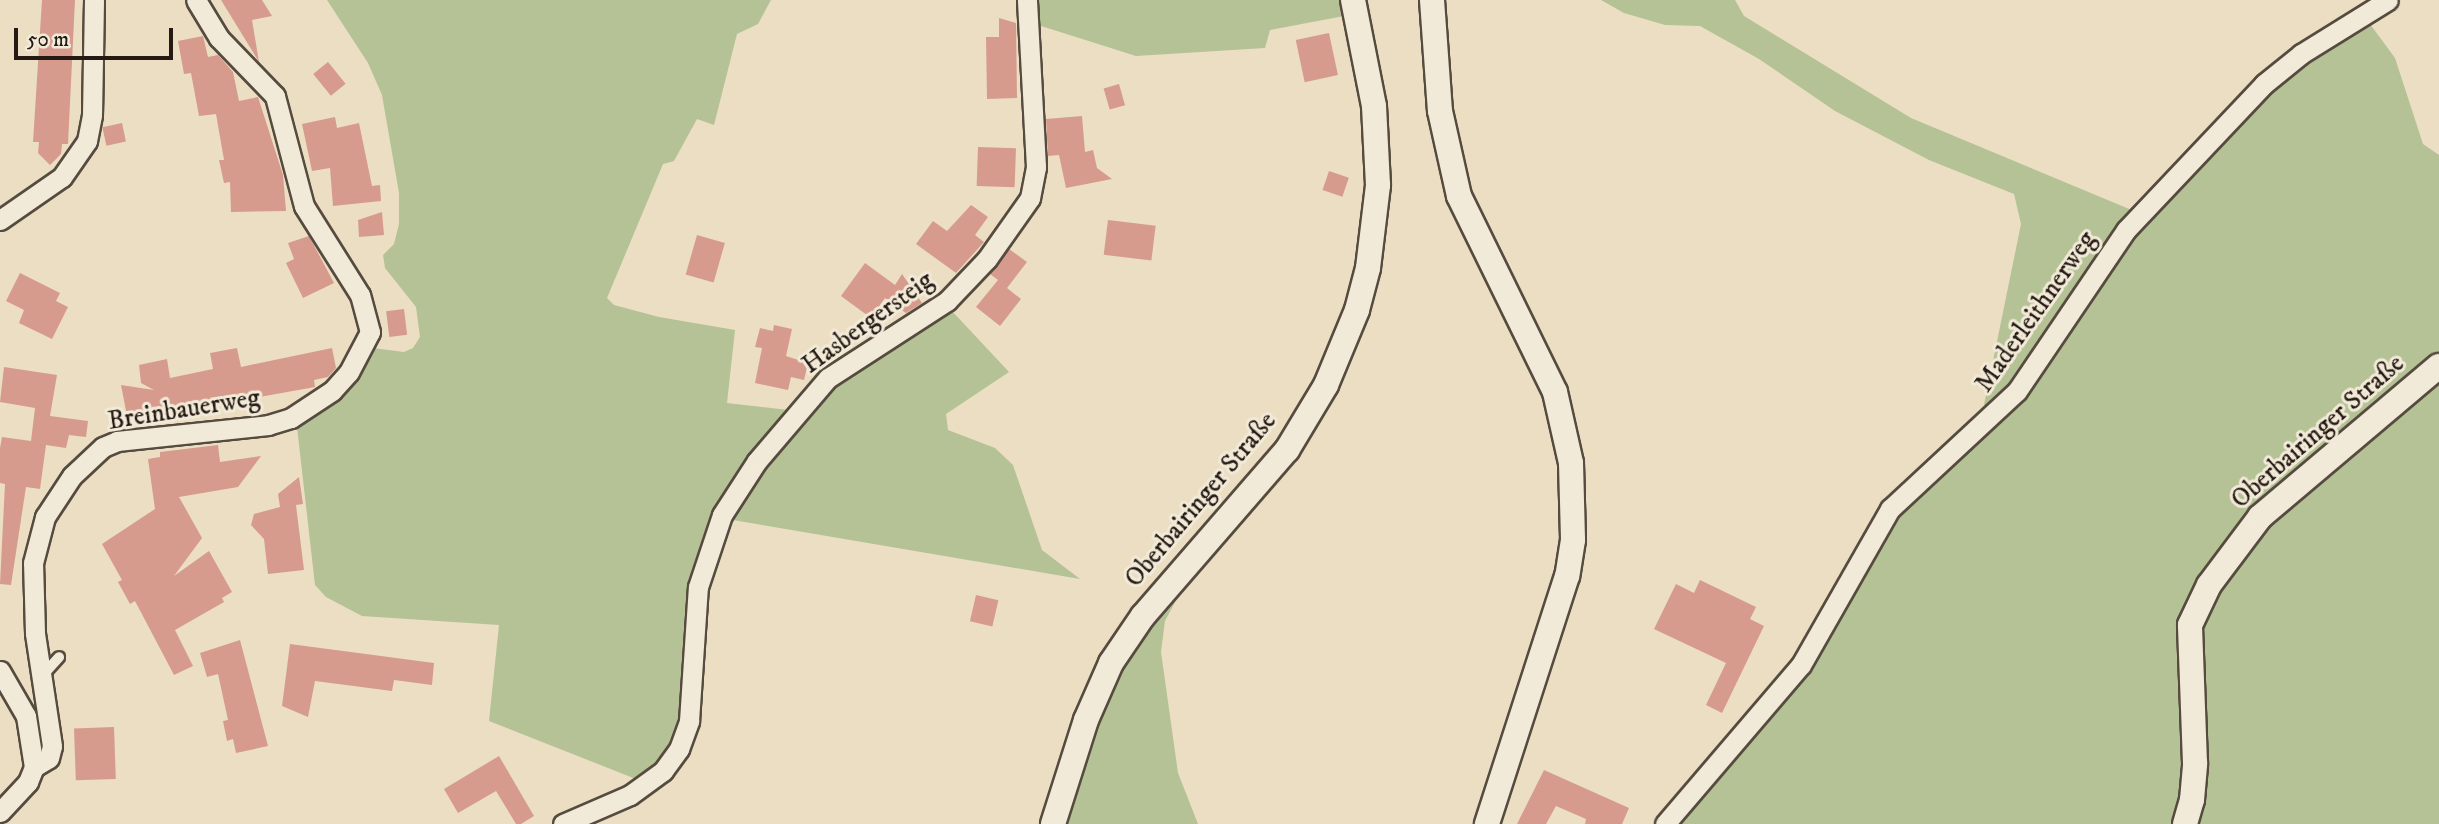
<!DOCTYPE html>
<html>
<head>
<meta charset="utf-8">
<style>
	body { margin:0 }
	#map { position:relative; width:2439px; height:824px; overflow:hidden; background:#ebdec3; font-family:"IM FELL DW Pica",serif }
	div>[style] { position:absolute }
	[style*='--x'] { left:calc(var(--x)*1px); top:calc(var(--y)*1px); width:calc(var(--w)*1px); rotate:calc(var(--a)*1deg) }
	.green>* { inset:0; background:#b4c296 }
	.building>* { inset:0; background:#d69b8d; transform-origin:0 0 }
	.roads { filter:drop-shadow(2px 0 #564b3f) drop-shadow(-2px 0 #564b3f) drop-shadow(0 2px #564b3f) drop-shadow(0 -2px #564b3f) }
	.service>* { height:10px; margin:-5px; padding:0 5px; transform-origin:5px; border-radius:5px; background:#f2ead8 }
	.minor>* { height:19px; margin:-9.5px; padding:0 9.5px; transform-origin:9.5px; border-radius:9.5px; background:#f2ead8 }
	.tertiary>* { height:24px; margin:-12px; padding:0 12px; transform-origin:12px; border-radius:12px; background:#f2ead8 }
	span { translate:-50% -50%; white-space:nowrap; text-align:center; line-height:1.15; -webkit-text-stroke:6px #f2ead8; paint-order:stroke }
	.street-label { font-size:26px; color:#251a13 }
	.scale { position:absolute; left:14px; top:28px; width:159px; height:32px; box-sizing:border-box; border:4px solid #251a13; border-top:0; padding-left:9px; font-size:21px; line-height:24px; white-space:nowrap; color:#251a13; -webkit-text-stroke:5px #f2ead8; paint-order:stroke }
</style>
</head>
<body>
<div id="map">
	<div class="green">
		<i style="clip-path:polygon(327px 0,771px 0,758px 24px,737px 34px,714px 125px,697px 119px,674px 161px,663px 164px,607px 298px,614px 305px,659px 317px,735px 330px,727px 403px,789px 410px,751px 458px,691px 595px,683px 651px,684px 696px,675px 746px,641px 781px,489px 721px,499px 625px,362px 616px,326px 597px,315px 585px,297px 427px,338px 395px,373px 348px,404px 352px,413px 348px,420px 337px,416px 307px,385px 268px,383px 255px,394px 244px,399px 224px,399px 193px,382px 95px,368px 63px)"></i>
		<i style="clip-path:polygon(1034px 0,1342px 0,1344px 16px,1270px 30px,1265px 48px,1136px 56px,1038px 25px)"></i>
		<i style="clip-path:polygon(1601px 0,1735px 0,1744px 16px,1911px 118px,2146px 216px,2293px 68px,2367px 20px,2395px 58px,2423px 144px,2439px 155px,2439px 824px,1673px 824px,1861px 572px,1911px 493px,2000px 417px,1984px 405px,2021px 224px,2014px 194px,1929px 160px,1835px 111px,1759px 59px,1700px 26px,1665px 25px,1624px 13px)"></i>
		<i style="clip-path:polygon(951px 310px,1009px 372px,946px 414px,948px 430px,995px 448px,1013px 465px,1042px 550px,1080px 579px,727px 519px,815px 398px)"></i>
		<i style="clip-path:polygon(1189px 576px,1165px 621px,1161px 652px,1178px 773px,1198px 824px,1060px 824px,1123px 657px)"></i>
	</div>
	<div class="building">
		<i style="clip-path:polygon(42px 0,75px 0,68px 144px,62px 144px,61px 154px,50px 165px,38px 153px,39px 142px,33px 142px)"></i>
		<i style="clip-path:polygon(221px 0,262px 0,272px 16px,252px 20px,259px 62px)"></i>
		<i style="clip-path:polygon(999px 18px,1016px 23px,1017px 98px,987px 99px,986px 37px,999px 37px)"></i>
		<i style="left:1329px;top:33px;width:43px;height:34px;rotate:78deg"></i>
		<i style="clip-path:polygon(203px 36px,208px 57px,218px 55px,233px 72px,239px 101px,258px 97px,283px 175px,286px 211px,231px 212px,230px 182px,224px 183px,219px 160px,224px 160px,216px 114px,199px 116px,191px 73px,184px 74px,178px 41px)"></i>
		<i style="left:328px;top:62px;width:28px;height:19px;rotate:51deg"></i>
		<i style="left:1119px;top:84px;width:22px;height:16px;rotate:74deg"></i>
		<i style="clip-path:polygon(1082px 116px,1085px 152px,1093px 150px,1097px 168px,1112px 179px,1066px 188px,1059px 155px,1048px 156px,1046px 119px)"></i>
		<i style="clip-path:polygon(335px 117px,337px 128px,359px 123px,372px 186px,380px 185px,381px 201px,333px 206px,330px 168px,312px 171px,302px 124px)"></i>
		<i style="left:122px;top:123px;width:19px;height:20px;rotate:78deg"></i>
		<i style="left:978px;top:147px;width:38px;height:39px;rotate:2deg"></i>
		<i style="left:1329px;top:171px;width:21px;height:20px;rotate:19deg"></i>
		<i style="clip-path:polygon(971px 205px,988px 217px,975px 235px,984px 242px,956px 273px,916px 244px,933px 221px,947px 231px)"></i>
		<i style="clip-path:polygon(382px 212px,384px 235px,359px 237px,358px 220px)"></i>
		<i style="left:1108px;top:220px;width:48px;height:35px;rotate:7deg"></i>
		<i style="left:697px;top:235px;width:29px;height:41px;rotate:16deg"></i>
		<i style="clip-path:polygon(309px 236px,334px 283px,303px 298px,286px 263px,294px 259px,288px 243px)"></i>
		<i style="clip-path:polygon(1009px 249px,1027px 262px,1007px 288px,1021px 299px,1000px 326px,976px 307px,998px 280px,990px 274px)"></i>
		<i style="clip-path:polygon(865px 263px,895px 285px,902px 274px,922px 303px,906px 313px,885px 298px,871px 318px,841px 296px)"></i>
		<i style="clip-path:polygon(20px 273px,60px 293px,56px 301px,68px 307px,52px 339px,19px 323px,24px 310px,6px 301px)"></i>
		<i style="left:404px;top:309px;width:26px;height:18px;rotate:83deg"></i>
		<i style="clip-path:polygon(774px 325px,792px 329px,786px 356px,808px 363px,804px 380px,791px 377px,788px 390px,755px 383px,762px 348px,755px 347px,760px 328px,773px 331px)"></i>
		<i style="clip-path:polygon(237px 348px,241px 367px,332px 348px,336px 368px,328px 377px,314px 380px,315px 387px,128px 421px,121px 385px,154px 390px,141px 383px,139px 365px,167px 359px,170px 378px,213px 369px,210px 353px)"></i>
		<i style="clip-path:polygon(4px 367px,57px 375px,50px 416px,88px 421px,86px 437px,69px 435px,66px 448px,46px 445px,40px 489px,26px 487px,11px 585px,0 584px,5px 484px,0 483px,0 448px,2px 437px,31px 441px,35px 408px,0 402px)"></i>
		<i style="clip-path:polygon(218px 445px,220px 462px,261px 456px,238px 487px,179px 497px,202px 538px,174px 576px,209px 551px,232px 592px,222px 598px,224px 602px,175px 630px,193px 666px,174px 675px,135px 601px,130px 604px,118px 582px,122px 580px,102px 544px,155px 509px,148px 459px,160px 457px,160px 452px)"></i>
		<i style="clip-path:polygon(299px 477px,303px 504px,296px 505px,304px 570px,268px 574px,264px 539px,251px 525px,254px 514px,280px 507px,278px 494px)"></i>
		<i style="clip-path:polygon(1700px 580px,1756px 607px,1750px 619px,1764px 626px,1722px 713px,1706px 705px,1726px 663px,1654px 629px,1676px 584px,1694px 593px)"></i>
		<i style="left:976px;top:595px;width:23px;height:27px;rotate:13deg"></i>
		<i style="clip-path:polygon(240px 640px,268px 746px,236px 753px,233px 739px,227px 741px,223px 721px,228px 720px,218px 674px,207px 677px,200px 653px)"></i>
		<i style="clip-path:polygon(290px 644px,434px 663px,432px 685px,394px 680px,392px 691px,315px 681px,308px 717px,282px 706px)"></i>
		<i style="left:114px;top:727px;width:52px;height:40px;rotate:88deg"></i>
		<i style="clip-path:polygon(499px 756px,534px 816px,521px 824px,516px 824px,496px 791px,458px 813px,444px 789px)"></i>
		<i style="clip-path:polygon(1544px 770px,1629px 808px,1622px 824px,1585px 824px,1586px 819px,1556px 806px,1546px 824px,1517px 824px)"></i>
	</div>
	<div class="roads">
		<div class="service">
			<i style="--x:43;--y:675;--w:24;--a:-48"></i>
		</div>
		<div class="minor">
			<i style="--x:0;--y:220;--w:75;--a:-34.7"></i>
			<i style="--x:62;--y:177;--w:44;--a:-55.2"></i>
			<i style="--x:87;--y:141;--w:26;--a:-79"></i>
			<i style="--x:92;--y:115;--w:115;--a:-89"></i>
			<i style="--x:0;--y:671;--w:52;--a:60"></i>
			<i style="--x:26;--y:716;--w:52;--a:81.1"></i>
			<i style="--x:34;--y:767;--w:16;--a:112"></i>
			<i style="--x:28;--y:782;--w:41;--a:133"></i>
			<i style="--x:34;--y:767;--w:17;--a:-31"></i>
			<i style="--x:49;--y:758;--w:12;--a:-76"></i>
			<i style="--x:52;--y:746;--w:114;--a:-98.6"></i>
			<i style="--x:35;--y:633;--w:70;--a:-91.6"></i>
			<i style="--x:33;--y:563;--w:48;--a:-75.4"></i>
			<i style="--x:45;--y:517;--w:49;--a:-56.6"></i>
			<i style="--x:72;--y:476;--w:42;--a:-43.1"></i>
			<i style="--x:103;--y:447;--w:15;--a:-23"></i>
			<i style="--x:117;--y:441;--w:152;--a:-6"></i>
			<i style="--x:268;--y:425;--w:24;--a:-17"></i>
			<i style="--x:291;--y:418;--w:49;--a:-33.4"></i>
			<i style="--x:332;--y:391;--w:25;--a:-48"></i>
			<i style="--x:349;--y:372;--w:45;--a:-62.3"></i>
			<i style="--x:370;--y:332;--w:38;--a:-105"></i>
			<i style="--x:360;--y:295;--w:105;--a:-122.2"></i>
			<i style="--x:304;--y:206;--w:114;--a:-104.8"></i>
			<i style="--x:275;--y:96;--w:81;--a:-134"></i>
			<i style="--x:219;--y:38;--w:44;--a:-121.2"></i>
			<i style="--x:563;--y:824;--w:73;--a:-23.4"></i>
			<i style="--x:630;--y:795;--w:41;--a:-36"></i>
			<i style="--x:663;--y:771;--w:27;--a:-54"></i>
			<i style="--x:679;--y:749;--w:30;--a:-70"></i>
			<i style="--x:689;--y:721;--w:134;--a:-86.2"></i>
			<i style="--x:698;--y:587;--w:76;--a:-71.6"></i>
			<i style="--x:722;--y:515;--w:64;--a:-57.1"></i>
			<i style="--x:757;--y:461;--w:109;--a:-49.5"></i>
			<i style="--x:828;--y:378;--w:142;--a:-32.9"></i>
			<i style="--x:947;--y:301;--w:58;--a:-46.4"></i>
			<i style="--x:987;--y:259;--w:75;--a:-54.8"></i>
			<i style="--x:1030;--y:198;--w:32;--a:-79"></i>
			<i style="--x:1036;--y:167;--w:167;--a:-93.1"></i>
			<i style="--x:1665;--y:824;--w:209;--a:-49.5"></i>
			<i style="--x:1801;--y:665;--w:180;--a:-60.3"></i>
			<i style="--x:1890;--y:509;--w:173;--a:-42.9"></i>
			<i style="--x:2017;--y:391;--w:194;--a:-55.9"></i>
			<i style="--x:2126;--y:230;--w:201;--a:-46.6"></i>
			<i style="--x:2264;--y:84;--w:48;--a:-39"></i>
			<i style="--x:2301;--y:54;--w:102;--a:-31.8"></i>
		</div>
		<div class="tertiary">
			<i style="--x:1432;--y:0;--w:111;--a:85.9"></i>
			<i style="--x:1440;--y:111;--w:87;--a:77.4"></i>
			<i style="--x:1459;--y:196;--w:218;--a:63.9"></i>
			<i style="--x:1555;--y:392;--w:73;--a:77.3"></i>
			<i style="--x:1571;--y:463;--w:77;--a:88.5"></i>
			<i style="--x:1573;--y:540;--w:36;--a:99"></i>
			<i style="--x:1567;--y:576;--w:261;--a:107.9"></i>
			<i style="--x:1053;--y:824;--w:109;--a:-72.4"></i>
			<i style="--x:1086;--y:720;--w:62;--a:-66.3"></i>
			<i style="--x:1111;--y:663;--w:57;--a:-55.8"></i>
			<i style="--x:1143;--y:616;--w:220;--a:-49.1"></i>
			<i style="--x:1287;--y:450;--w:76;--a:-59"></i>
			<i style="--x:1326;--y:385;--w:81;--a:-67.5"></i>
			<i style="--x:1357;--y:310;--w:43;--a:-75.3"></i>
			<i style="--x:1368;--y:268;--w:84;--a:-83.1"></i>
			<i style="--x:1378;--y:185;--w:79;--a:-92.9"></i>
			<i style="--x:1374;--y:106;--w:108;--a:-101.2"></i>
			<i style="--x:2185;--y:824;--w:25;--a:-74"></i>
			<i style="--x:2192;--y:800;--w:37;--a:-85"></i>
			<i style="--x:2195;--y:763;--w:138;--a:-92.1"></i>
			<i style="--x:2190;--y:625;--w:44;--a:-64.6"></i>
			<i style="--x:2209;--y:585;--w:85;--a:-53.1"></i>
			<i style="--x:2260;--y:517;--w:234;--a:-40.2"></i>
		</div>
	</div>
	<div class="street-label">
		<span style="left:2036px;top:312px;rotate:-55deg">Maderleithnerweg</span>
		<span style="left:868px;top:323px;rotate:-36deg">Hasbergersteig</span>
		<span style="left:184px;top:410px;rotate:-9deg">Breinbauerweg</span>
		<span style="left:2318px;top:432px;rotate:-41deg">Oberbairinger Straße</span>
		<span style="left:1201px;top:500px;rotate:-50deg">Oberbairinger Straße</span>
	</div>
	<div class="scale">50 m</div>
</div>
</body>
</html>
